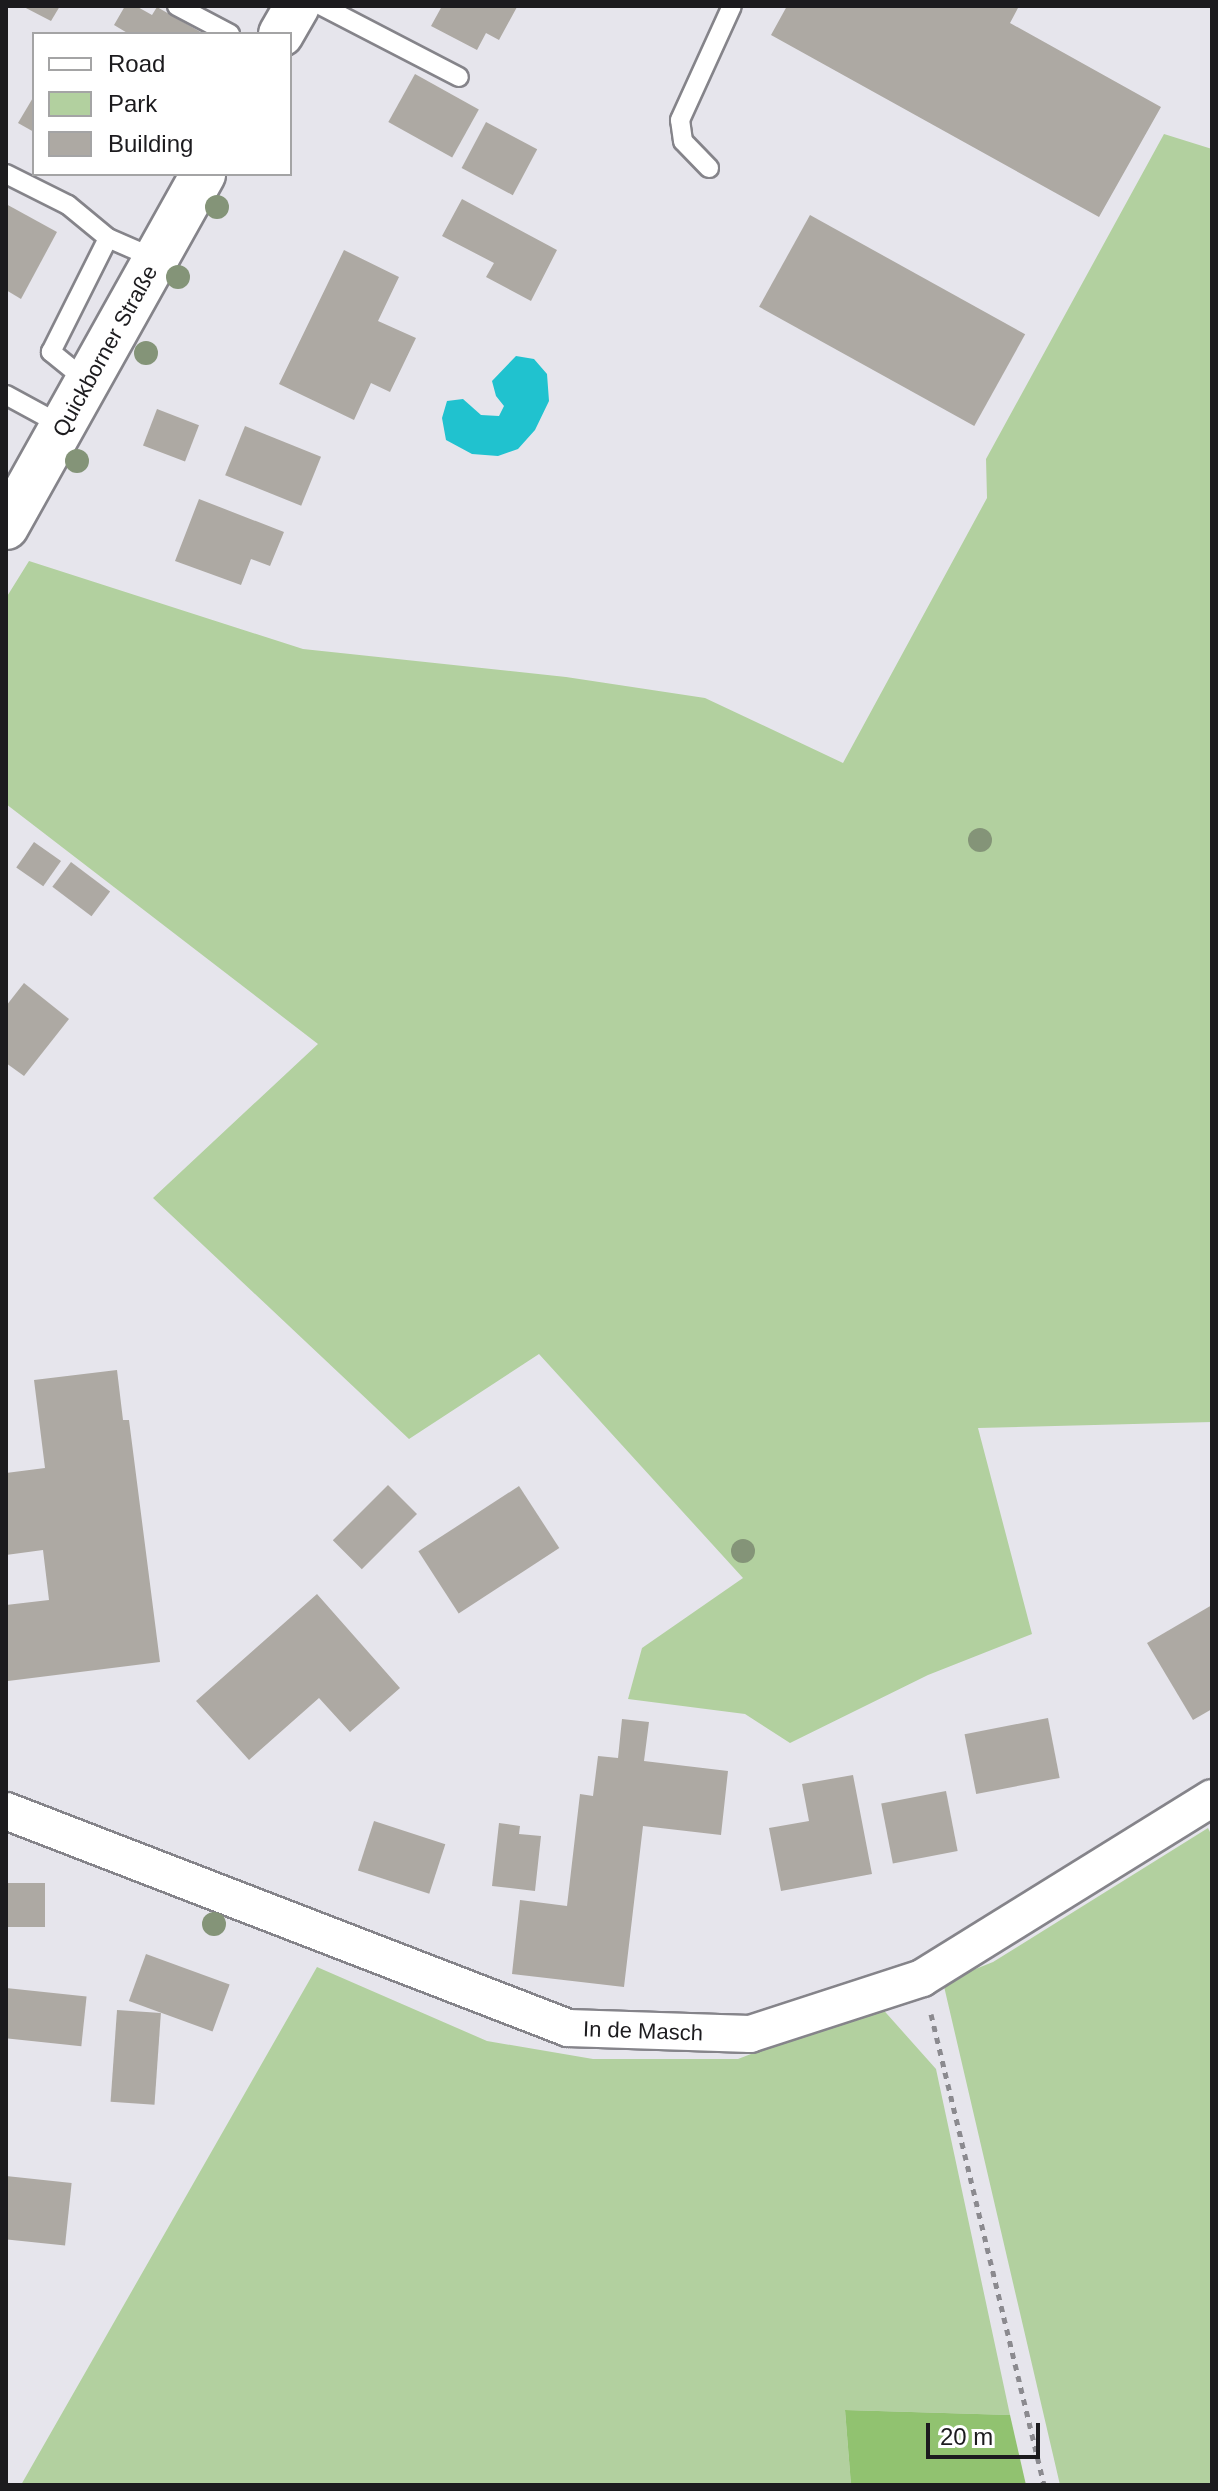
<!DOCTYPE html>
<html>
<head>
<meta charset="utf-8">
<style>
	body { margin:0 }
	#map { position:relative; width:1218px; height:2491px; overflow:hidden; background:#e6e5ec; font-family:Helvetica,sans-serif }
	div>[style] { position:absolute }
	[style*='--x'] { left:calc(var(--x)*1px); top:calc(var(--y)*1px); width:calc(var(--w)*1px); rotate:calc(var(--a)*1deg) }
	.green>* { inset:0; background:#b2d09f }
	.forest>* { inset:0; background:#91c270 }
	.water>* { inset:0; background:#20c2cf }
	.building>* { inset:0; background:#ada9a3; transform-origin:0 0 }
	.path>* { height:5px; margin-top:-2.5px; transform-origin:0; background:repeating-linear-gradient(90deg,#8b8a8f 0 6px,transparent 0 12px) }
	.roads { filter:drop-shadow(2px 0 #85848a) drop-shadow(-2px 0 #85848a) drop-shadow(0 2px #85848a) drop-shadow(0 -2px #85848a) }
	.service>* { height:18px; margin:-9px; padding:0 9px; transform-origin:9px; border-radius:9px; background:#fff }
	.minor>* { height:36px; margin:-18px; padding:0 18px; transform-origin:18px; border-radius:18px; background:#fff }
	.secondary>* { height:44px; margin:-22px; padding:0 22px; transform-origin:22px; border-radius:22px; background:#fff }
	.trees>* { width:24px; height:24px; margin:-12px; border-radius:50%; background:#849478 }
	span { translate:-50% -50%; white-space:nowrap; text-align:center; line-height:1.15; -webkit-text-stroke:6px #fff; paint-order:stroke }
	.street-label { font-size:22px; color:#1c1b1e }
	.frame { position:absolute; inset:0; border:8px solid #1c1b1e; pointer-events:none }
	.legend { position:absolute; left:32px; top:32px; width:260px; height:144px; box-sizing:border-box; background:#fff; border:2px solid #a4a4a5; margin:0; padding:10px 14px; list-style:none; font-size:24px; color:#1c1b1e }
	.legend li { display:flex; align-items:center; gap:16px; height:40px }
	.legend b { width:40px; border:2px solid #a4a4a5 }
	.scale { position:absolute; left:926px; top:2423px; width:114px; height:36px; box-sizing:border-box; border:4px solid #1c1b1e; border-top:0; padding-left:10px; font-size:24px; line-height:28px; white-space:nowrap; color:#1c1b1e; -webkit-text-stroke:6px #fff; paint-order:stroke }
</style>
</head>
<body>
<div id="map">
	<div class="green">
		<i style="clip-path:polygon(1164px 134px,1212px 149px,1212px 1422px,978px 1428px,1032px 1634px,928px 1675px,790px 1743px,745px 1714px,628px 1699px,642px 1648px,743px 1578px,539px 1354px,409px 1439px,153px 1198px,318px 1044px,6px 804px,6px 598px,29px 561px,303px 649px,566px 677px,705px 698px,843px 763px,987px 498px,986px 459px)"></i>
		<i style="clip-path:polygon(1208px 1828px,1212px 1836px,1212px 2485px,1060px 2485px,943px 1982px,993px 1962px)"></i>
		<i style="clip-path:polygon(317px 1967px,487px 2041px,593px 2059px,738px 2059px,879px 2005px,936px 2069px,1010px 2415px,845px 2410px,851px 2485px,21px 2485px)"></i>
	</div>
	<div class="forest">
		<i style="clip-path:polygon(845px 2410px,1010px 2415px,1026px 2485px,851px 2485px)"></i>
	</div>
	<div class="water">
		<i style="clip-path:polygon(516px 356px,534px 359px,547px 374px,549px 401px,535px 430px,518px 449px,498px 456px,472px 454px,446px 440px,442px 418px,447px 401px,463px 399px,481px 415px,499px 416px,504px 406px,496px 396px,492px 381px)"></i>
	</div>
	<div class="building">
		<i style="clip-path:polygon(22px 6px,60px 6px,51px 21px)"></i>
		<i style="clip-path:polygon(125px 6px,136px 6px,152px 15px,157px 7px,204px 34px,129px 34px,114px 25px)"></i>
		<i style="clip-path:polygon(442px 6px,515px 6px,517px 7px,499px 40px,486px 33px,477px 50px,431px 26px)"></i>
		<i style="clip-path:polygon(787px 6px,1019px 6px,1010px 23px,1161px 107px,1099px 217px,771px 35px)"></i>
		<i style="left:415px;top:74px;width:73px;height:55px;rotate:29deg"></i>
		<i style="clip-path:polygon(34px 96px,34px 132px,18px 123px)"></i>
		<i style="left:486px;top:122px;width:58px;height:52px;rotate:28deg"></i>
		<i style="clip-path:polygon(462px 199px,557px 250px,531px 301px,486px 277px,494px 263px,442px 236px)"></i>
		<i style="clip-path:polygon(6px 204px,57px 232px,21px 299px,6px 290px)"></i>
		<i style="left:810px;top:215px;width:246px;height:105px;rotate:29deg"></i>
		<i style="clip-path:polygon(344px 250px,399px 277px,378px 321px,416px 338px,390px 392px,371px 383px,354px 420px,279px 384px)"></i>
		<i style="left:157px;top:409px;width:45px;height:39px;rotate:21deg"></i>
		<i style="left:245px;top:426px;width:82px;height:53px;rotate:22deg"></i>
		<i style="clip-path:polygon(199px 499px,284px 532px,270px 566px,251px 559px,241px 585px,175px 561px)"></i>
		<i style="left:34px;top:842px;width:33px;height:31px;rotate:35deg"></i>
		<i style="left:71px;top:862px;width:49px;height:31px;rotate:37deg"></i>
		<i style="clip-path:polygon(24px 983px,69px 1019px,24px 1076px,6px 1063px,6px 1006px)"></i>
		<i style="clip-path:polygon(117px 1370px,123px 1420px,129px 1420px,160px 1662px,8px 1681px,6px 1605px,49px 1600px,43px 1550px,6px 1555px,6px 1473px,45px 1468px,34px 1380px)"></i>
		<i style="left:388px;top:1485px;width:41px;height:78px;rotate:45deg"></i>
		<i style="left:519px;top:1486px;width:74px;height:120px;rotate:57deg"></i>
		<i style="clip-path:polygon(317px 1594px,400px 1688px,350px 1732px,319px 1698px,249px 1760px,196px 1701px)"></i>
		<i style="clip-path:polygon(1212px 1605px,1212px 1709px,1193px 1720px,1147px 1643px)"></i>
		<i style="left:1048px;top:1718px;width:61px;height:85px;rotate:79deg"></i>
		<i style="clip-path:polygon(622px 1719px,649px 1722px,644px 1761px,728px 1771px,721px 1835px,643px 1826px,624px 1987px,512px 1974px,520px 1900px,567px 1906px,580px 1794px,593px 1796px,598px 1756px,618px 1758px)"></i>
		<i style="clip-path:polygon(853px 1775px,872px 1874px,781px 1891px,769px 1828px,809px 1821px,802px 1784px)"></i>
		<i style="left:946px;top:1791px;width:61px;height:66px;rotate:79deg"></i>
		<i style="left:374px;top:1821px;width:75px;height:52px;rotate:18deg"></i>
		<i style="clip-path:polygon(499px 1823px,520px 1826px,519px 1834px,541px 1836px,535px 1891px,492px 1886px)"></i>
		<i style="left:6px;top:1883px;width:39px;height:44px"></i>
		<i style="left:146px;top:1954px;width:89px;height:50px;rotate:20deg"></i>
		<i style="left:6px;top:1988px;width:81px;height:50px;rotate:6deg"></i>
		<i style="left:117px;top:2010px;width:44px;height:92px;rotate:4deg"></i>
		<i style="left:6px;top:2176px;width:66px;height:63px;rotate:6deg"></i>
	</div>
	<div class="path">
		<i style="--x:931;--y:2014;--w:484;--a:76.5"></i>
	</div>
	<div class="roads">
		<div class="service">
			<i style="--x:177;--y:6;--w:60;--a:27.8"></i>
			<i style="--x:322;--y:6;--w:154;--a:27.4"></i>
			<i style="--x:709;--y:168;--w:37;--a:-134"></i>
			<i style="--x:683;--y:141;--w:21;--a:-98"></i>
			<i style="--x:680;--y:120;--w:125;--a:-65.5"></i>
			<i style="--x:6;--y:174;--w:69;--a:26.6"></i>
			<i style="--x:68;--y:205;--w:52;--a:39.5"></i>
			<i style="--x:88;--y:382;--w:48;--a:-141"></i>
			<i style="--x:51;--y:352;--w:127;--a:-63.4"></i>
			<i style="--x:108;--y:238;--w:52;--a:23.6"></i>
			<i style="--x:6;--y:395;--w:65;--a:28.5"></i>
		</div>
		<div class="minor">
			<i style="--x:6;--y:1811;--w:602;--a:21.11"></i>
			<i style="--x:568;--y:2028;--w:182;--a:1.9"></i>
			<i style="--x:750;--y:2034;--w:181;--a:-18"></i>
			<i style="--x:922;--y:1978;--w:341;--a:-31.8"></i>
		</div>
		<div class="secondary">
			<i style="--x:281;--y:34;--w:32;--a:-60"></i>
			<i style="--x:6;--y:527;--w:404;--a:-60.8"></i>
		</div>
	</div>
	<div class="trees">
		<i style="left:217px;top:207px"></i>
		<i style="left:178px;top:277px"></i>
		<i style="left:146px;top:353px"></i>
		<i style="left:77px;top:461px"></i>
		<i style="left:980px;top:840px"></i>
		<i style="left:743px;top:1551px"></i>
		<i style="left:214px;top:1924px"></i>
	</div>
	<div class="street-label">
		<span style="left:105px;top:351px;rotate:-61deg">Quickborner Straße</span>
		<span style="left:643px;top:2031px;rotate:2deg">In de Masch</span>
	</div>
	<div class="frame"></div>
	<ul class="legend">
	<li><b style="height:10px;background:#fff"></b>Road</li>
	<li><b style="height:22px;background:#b2d09f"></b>Park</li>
	<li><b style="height:22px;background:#ada9a3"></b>Building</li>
	</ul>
	<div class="scale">20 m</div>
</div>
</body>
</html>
